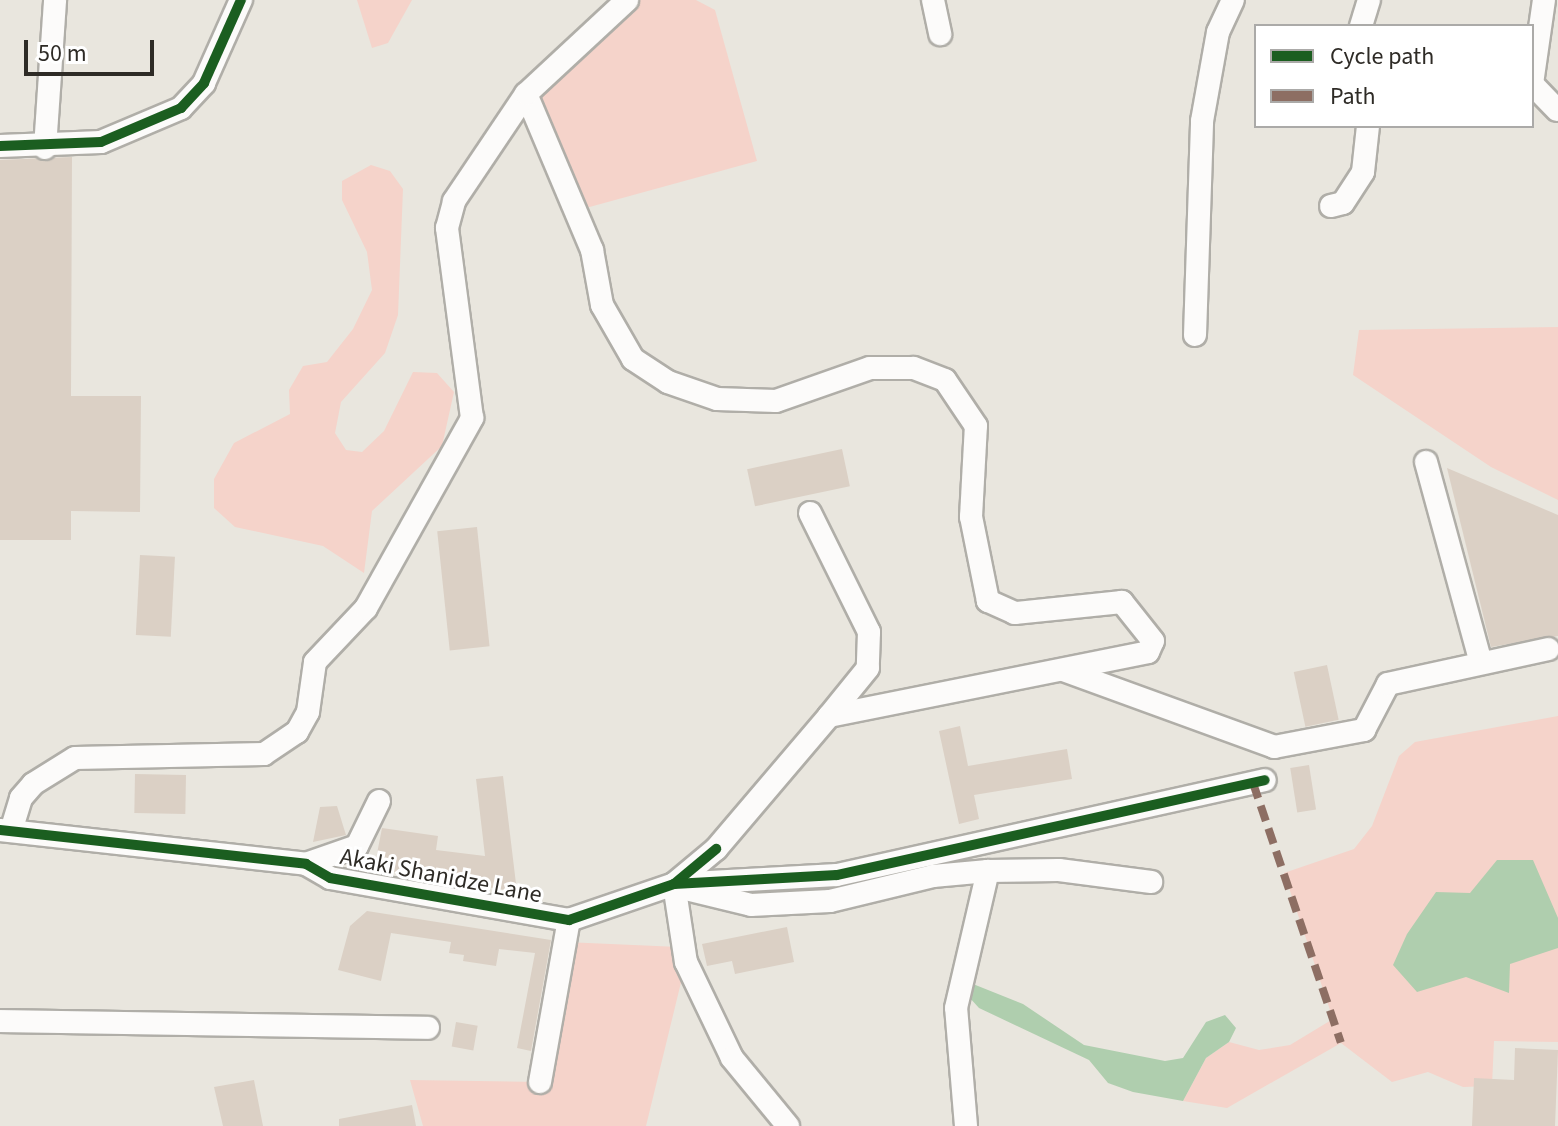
<!DOCTYPE html>
<html>
<head>
<meta charset="utf-8">
<style>
	body { margin:0 }
	#map { position:relative; width:1558px; height:1126px; overflow:hidden; background:#e9e6de; font-family:"Source Sans 3",sans-serif }
	div>[style] { position:absolute }
	[style*='--x'] { left:calc(var(--x)*1px); top:calc(var(--y)*1px); width:calc(var(--w)*1px); rotate:calc(var(--a)*1deg) }
	.green>* { inset:0; background:#f5d3ca }
	.water>* { inset:0; background:#afceae }
	.building>* { inset:0; background:#dbd0c5; transform-origin:0 0 }
	.roads { filter:drop-shadow(2px 0 #b0aea8) drop-shadow(-2px 0 #b0aea8) drop-shadow(0 2px #b0aea8) drop-shadow(0 -2px #b0aea8) }
	.minor>* { height:22px; margin:-11px; padding:0 11px; transform-origin:11px; border-radius:11px; background:#fcfbfa }
	.quiet>* { height:8px; margin-top:-4px; transform-origin:0; background:repeating-linear-gradient(90deg,#8d6e63 0 16px,transparent 0 24px) }
	.cycleway>* { height:10px; margin:-5px; padding:0 5px; transform-origin:5px; border-radius:5px; background:#1b5e20 }
	span { translate:-50% -50%; white-space:nowrap; text-align:center; line-height:1.15; -webkit-text-stroke:6px #fff; paint-order:stroke }
	.street-label { font-size:24px; color:#2e2b26 }
	.legend { position:absolute; left:1254px; top:24px; width:280px; height:104px; box-sizing:border-box; background:#fff; border:2px solid #abaaa8; margin:0; padding:10px 14px; list-style:none; font-size:24px; color:#2e2b26 }
	.legend li { display:flex; align-items:center; gap:16px; height:40px }
	.legend b { width:40px; border:2px solid #abaaa8 }
	.scale { position:absolute; left:24px; top:40px; width:130px; height:36px; box-sizing:border-box; border:4px solid #2e2b26; border-top:0; padding-left:10px; font-size:24px; line-height:28px; white-space:nowrap; color:#2e2b26; -webkit-text-stroke:6px #fff; paint-order:stroke }
</style>
</head>
<body>
<div id="map">
	<div class="green">
		<i style="clip-path:polygon(357px 0,412px 0,388px 43px,372px 48px)"></i>
		<i style="clip-path:polygon(627px 0,696px 0,715px 10px,757px 161px,575px 211px,526px 95px)"></i>
		<i style="clip-path:polygon(371px 165px,390px 171px,403px 189px,398px 315px,385px 353px,341px 402px,335px 433px,346px 450px,362px 452px,384px 431px,413px 372px,437px 373px,454px 392px,442px 446px,372px 511px,364px 573px,323px 546px,235px 527px,214px 508px,214px 479px,234px 443px,290px 414px,289px 390px,303px 366px,327px 362px,353px 329px,372px 290px,367px 252px,342px 200px,342px 181px)"></i>
		<i style="clip-path:polygon(1558px 327px,1558px 500px,1491px 467px,1353px 375px,1359px 330px)"></i>
		<i style="clip-path:polygon(1558px 716px,1558px 1042px,1494px 1041px,1492px 1086px,1463px 1087px,1428px 1072px,1392px 1082px,1341px 1043px,1227px 1108px,1183px 1101px,1206px 1058px,1229px 1042px,1259px 1050px,1290px 1045px,1333px 1019px,1284px 873px,1354px 849px,1372px 826px,1399px 756px,1415px 742px)"></i>
		<i style="clip-path:polygon(565px 942px,679px 947px,686px 962px,646px 1126px,423px 1126px,410px 1080px,539px 1082px)"></i>
	</div>
	<div class="water">
		<i style="clip-path:polygon(1497px 860px,1533px 860px,1558px 918px,1558px 948px,1510px 964px,1509px 993px,1466px 977px,1417px 992px,1393px 965px,1407px 934px,1436px 892px,1470px 893px)"></i>
		<i style="clip-path:polygon(973px 984px,1023px 1004px,1084px 1045px,1165px 1061px,1183px 1058px,1206px 1022px,1225px 1015px,1236px 1028px,1229px 1042px,1206px 1058px,1183px 1101px,1133px 1092px,1108px 1083px,1089px 1060px,979px 1008px,969px 997px)"></i>
	</div>
	<div class="building">
		<i style="clip-path:polygon(72px 157px,71px 396px,141px 396px,140px 512px,71px 511px,71px 540px,0 540px,0 160px)"></i>
		<i style="left:842px;top:449px;width:38px;height:97px;rotate:78deg"></i>
		<i style="clip-path:polygon(1447px 468px,1558px 515px,1558px 636px,1491px 647px)"></i>
		<i style="left:477px;top:527px;width:120px;height:40px;rotate:84deg"></i>
		<i style="left:140px;top:555px;width:35px;height:80px;rotate:3deg"></i>
		<i style="left:1327px;top:665px;width:56px;height:34px;rotate:78deg"></i>
		<i style="clip-path:polygon(960px 726px,968px 766px,1067px 749px,1072px 779px,974px 795px,979px 819px,959px 824px,939px 731px)"></i>
		<i style="left:1309px;top:765px;width:45px;height:19px;rotate:81deg"></i>
		<i style="left:135px;top:774px;width:51px;height:39px;rotate:1deg"></i>
		<i style="clip-path:polygon(503px 776px,517px 892px,374px 869px,382px 828px,438px 836px,436px 850px,485px 856px,476px 779px)"></i>
		<i style="clip-path:polygon(337px 806px,346px 835px,313px 842px,320px 807px)"></i>
		<i style="clip-path:polygon(367px 911px,551px 940px,531px 1051px,517px 1048px,535px 953px,499px 949px,496px 966px,463px 961px,464px 955px,449px 953px,451px 942px,391px 933px,381px 981px,338px 970px,350px 926px)"></i>
		<i style="clip-path:polygon(787px 927px,794px 962px,735px 974px,732px 961px,707px 966px,702px 944px)"></i>
		<i style="left:456px;top:1022px;width:22px;height:25px;rotate:10deg"></i>
		<i style="clip-path:polygon(1515px 1048px,1558px 1050px,1555px 1126px,1472px 1126px,1474px 1078px,1514px 1080px)"></i>
		<i style="clip-path:polygon(254px 1080px,263px 1126px,223px 1126px,214px 1087px)"></i>
		<i style="clip-path:polygon(412px 1105px,416px 1126px,339px 1126px,339px 1119px)"></i>
	</div>
	<div class="roads">
		<div class="minor">
			<i style="--x:933;--y:0;--w:35;--a:78"></i>
			<i style="--x:1361;--y:26;--w:27;--a:-73"></i>
			<i style="--x:1532;--y:84;--w:85;--a:-81.9"></i>
			<i style="--x:1532;--y:84;--w:36;--a:46"></i>
			<i style="--x:0;--y:146;--w:101;--a:-2.3"></i>
			<i style="--x:101;--y:142;--w:87;--a:-23"></i>
			<i style="--x:181;--y:108;--w:34;--a:-47"></i>
			<i style="--x:204;--y:83;--w:91;--a:-66"></i>
			<i style="--x:45;--y:148;--w:148;--a:-86.1"></i>
			<i style="--x:1331;--y:206;--w:12;--a:-14"></i>
			<i style="--x:1343;--y:203;--w:37;--a:-57"></i>
			<i style="--x:1363;--y:172;--w:46;--a:-83.8"></i>
			<i style="--x:1195;--y:335;--w:214;--a:-88.1"></i>
			<i style="--x:1202;--y:121;--w:90;--a:-79.8"></i>
			<i style="--x:1218;--y:32;--w:35;--a:-65"></i>
			<i style="--x:1426;--y:462;--w:208;--a:74.7"></i>
			<i style="--x:810;--y:513;--w:133;--a:63.6"></i>
			<i style="--x:869;--y:632;--w:36;--a:92"></i>
			<i style="--x:868;--y:668;--w:62;--a:129.1"></i>
			<i style="--x:1063;--y:670;--w:225;--a:20"></i>
			<i style="--x:1274;--y:747;--w:92;--a:-10.7"></i>
			<i style="--x:1364;--y:730;--w:52;--a:-62.4"></i>
			<i style="--x:1388;--y:684;--w:164;--a:-12.3"></i>
			<i style="--x:0;--y:830;--w:308;--a:6.3"></i>
			<i style="--x:306;--y:864;--w:28;--a:30"></i>
			<i style="--x:330;--y:878;--w:243;--a:10"></i>
			<i style="--x:569;--y:920;--w:111;--a:-18.9"></i>
			<i style="--x:674;--y:884;--w:55;--a:-39.8"></i>
			<i style="--x:716;--y:849;--w:175;--a:-49.6"></i>
			<i style="--x:829;--y:716;--w:325;--a:-11.3"></i>
			<i style="--x:1148;--y:652;--w:12;--a:-66"></i>
			<i style="--x:1153;--y:641;--w:50;--a:-128.5"></i>
			<i style="--x:1122;--y:602;--w:108;--a:174.1"></i>
			<i style="--x:1015;--y:613;--w:30;--a:-156"></i>
			<i style="--x:988;--y:601;--w:86;--a:-101.4"></i>
			<i style="--x:971;--y:517;--w:91;--a:-86.9"></i>
			<i style="--x:976;--y:426;--w:55;--a:-124"></i>
			<i style="--x:945;--y:380;--w:34;--a:-159"></i>
			<i style="--x:913;--y:368;--w:43;--a:180"></i>
			<i style="--x:870;--y:368;--w:100;--a:160.7"></i>
			<i style="--x:776;--y:401;--w:59;--a:-178.1"></i>
			<i style="--x:717;--y:399;--w:52;--a:-160.9"></i>
			<i style="--x:668;--y:382;--w:42;--a:-146.7"></i>
			<i style="--x:633;--y:359;--w:62;--a:-119.9"></i>
			<i style="--x:602;--y:305;--w:56;--a:-100.3"></i>
			<i style="--x:592;--y:250;--w:169;--a:-112.9"></i>
			<i style="--x:11;--y:831;--w:34;--a:-73"></i>
			<i style="--x:21;--y:798;--w:18;--a:-49"></i>
			<i style="--x:33;--y:784;--w:49;--a:-31.8"></i>
			<i style="--x:75;--y:758;--w:189;--a:-1.2"></i>
			<i style="--x:264;--y:754;--w:40;--a:-34"></i>
			<i style="--x:297;--y:732;--w:23;--a:-61"></i>
			<i style="--x:308;--y:712;--w:50;--a:-82"></i>
			<i style="--x:315;--y:662;--w:74;--a:-46.6"></i>
			<i style="--x:366;--y:608;--w:218;--a:-60.8"></i>
			<i style="--x:472;--y:418;--w:192;--a:-97.5"></i>
			<i style="--x:447;--y:228;--w:28;--a:-75"></i>
			<i style="--x:454;--y:201;--w:129;--a:-56.1"></i>
			<i style="--x:526;--y:94;--w:138;--a:-42.9"></i>
			<i style="--x:306;--y:864;--w:54;--a:-19.4"></i>
			<i style="--x:357;--y:846;--w:50;--a:-63.9"></i>
			<i style="--x:674;--y:884;--w:163;--a:-3.2"></i>
			<i style="--x:837;--y:875;--w:438;--a:-12.5"></i>
			<i style="--x:674;--y:884;--w:79;--a:81.3"></i>
			<i style="--x:686;--y:962;--w:106;--a:64.4"></i>
			<i style="--x:732;--y:1058;--w:88;--a:50.5"></i>
			<i style="--x:682;--y:888;--w:71;--a:13.8"></i>
			<i style="--x:751;--y:905;--w:79;--a:-2.9"></i>
			<i style="--x:830;--y:901;--w:106;--a:-13.6"></i>
			<i style="--x:933;--y:876;--w:55;--a:-5.2"></i>
			<i style="--x:988;--y:871;--w:71;--a:-0.8"></i>
			<i style="--x:1059;--y:870;--w:93;--a:7.4"></i>
			<i style="--x:0;--y:1021;--w:428;--a:0.9"></i>
			<i style="--x:540;--y:1082;--w:165;--a:-79.9"></i>
			<i style="--x:966;--y:1126;--w:118;--a:-94.8"></i>
			<i style="--x:956;--y:1008;--w:141;--a:-76.9"></i>
		</div>
	</div>
	<div class="quiet">
		<i style="--x:1253;--y:783;--w:274;--a:71.3"></i>
	</div>
	<div class="cycleway">
		<i style="--x:0;--y:146;--w:101;--a:-2.3"></i>
		<i style="--x:101;--y:142;--w:87;--a:-23"></i>
		<i style="--x:181;--y:108;--w:34;--a:-47"></i>
		<i style="--x:204;--y:83;--w:91;--a:-66"></i>
		<i style="--x:0;--y:830;--w:308;--a:6.3"></i>
		<i style="--x:306;--y:864;--w:28;--a:30"></i>
		<i style="--x:330;--y:878;--w:243;--a:10"></i>
		<i style="--x:569;--y:920;--w:111;--a:-18.9"></i>
		<i style="--x:674;--y:884;--w:55;--a:-39.8"></i>
		<i style="--x:674;--y:884;--w:163;--a:-3.2"></i>
		<i style="--x:837;--y:875;--w:438;--a:-12.5"></i>
	</div>
	<div class="street-label">
		<span style="left:441px;top:876px;rotate:11deg">Akaki Shanidze Lane</span>
	</div>
	<ul class="legend">
	<li><b style="height:10px;background:#1b5e20"></b>Cycle path</li>
	<li><b style="height:10px;background:#8d6e63"></b>Path</li>
	</ul>
	<div class="scale">50 m</div>
</div>
</body>
</html>
